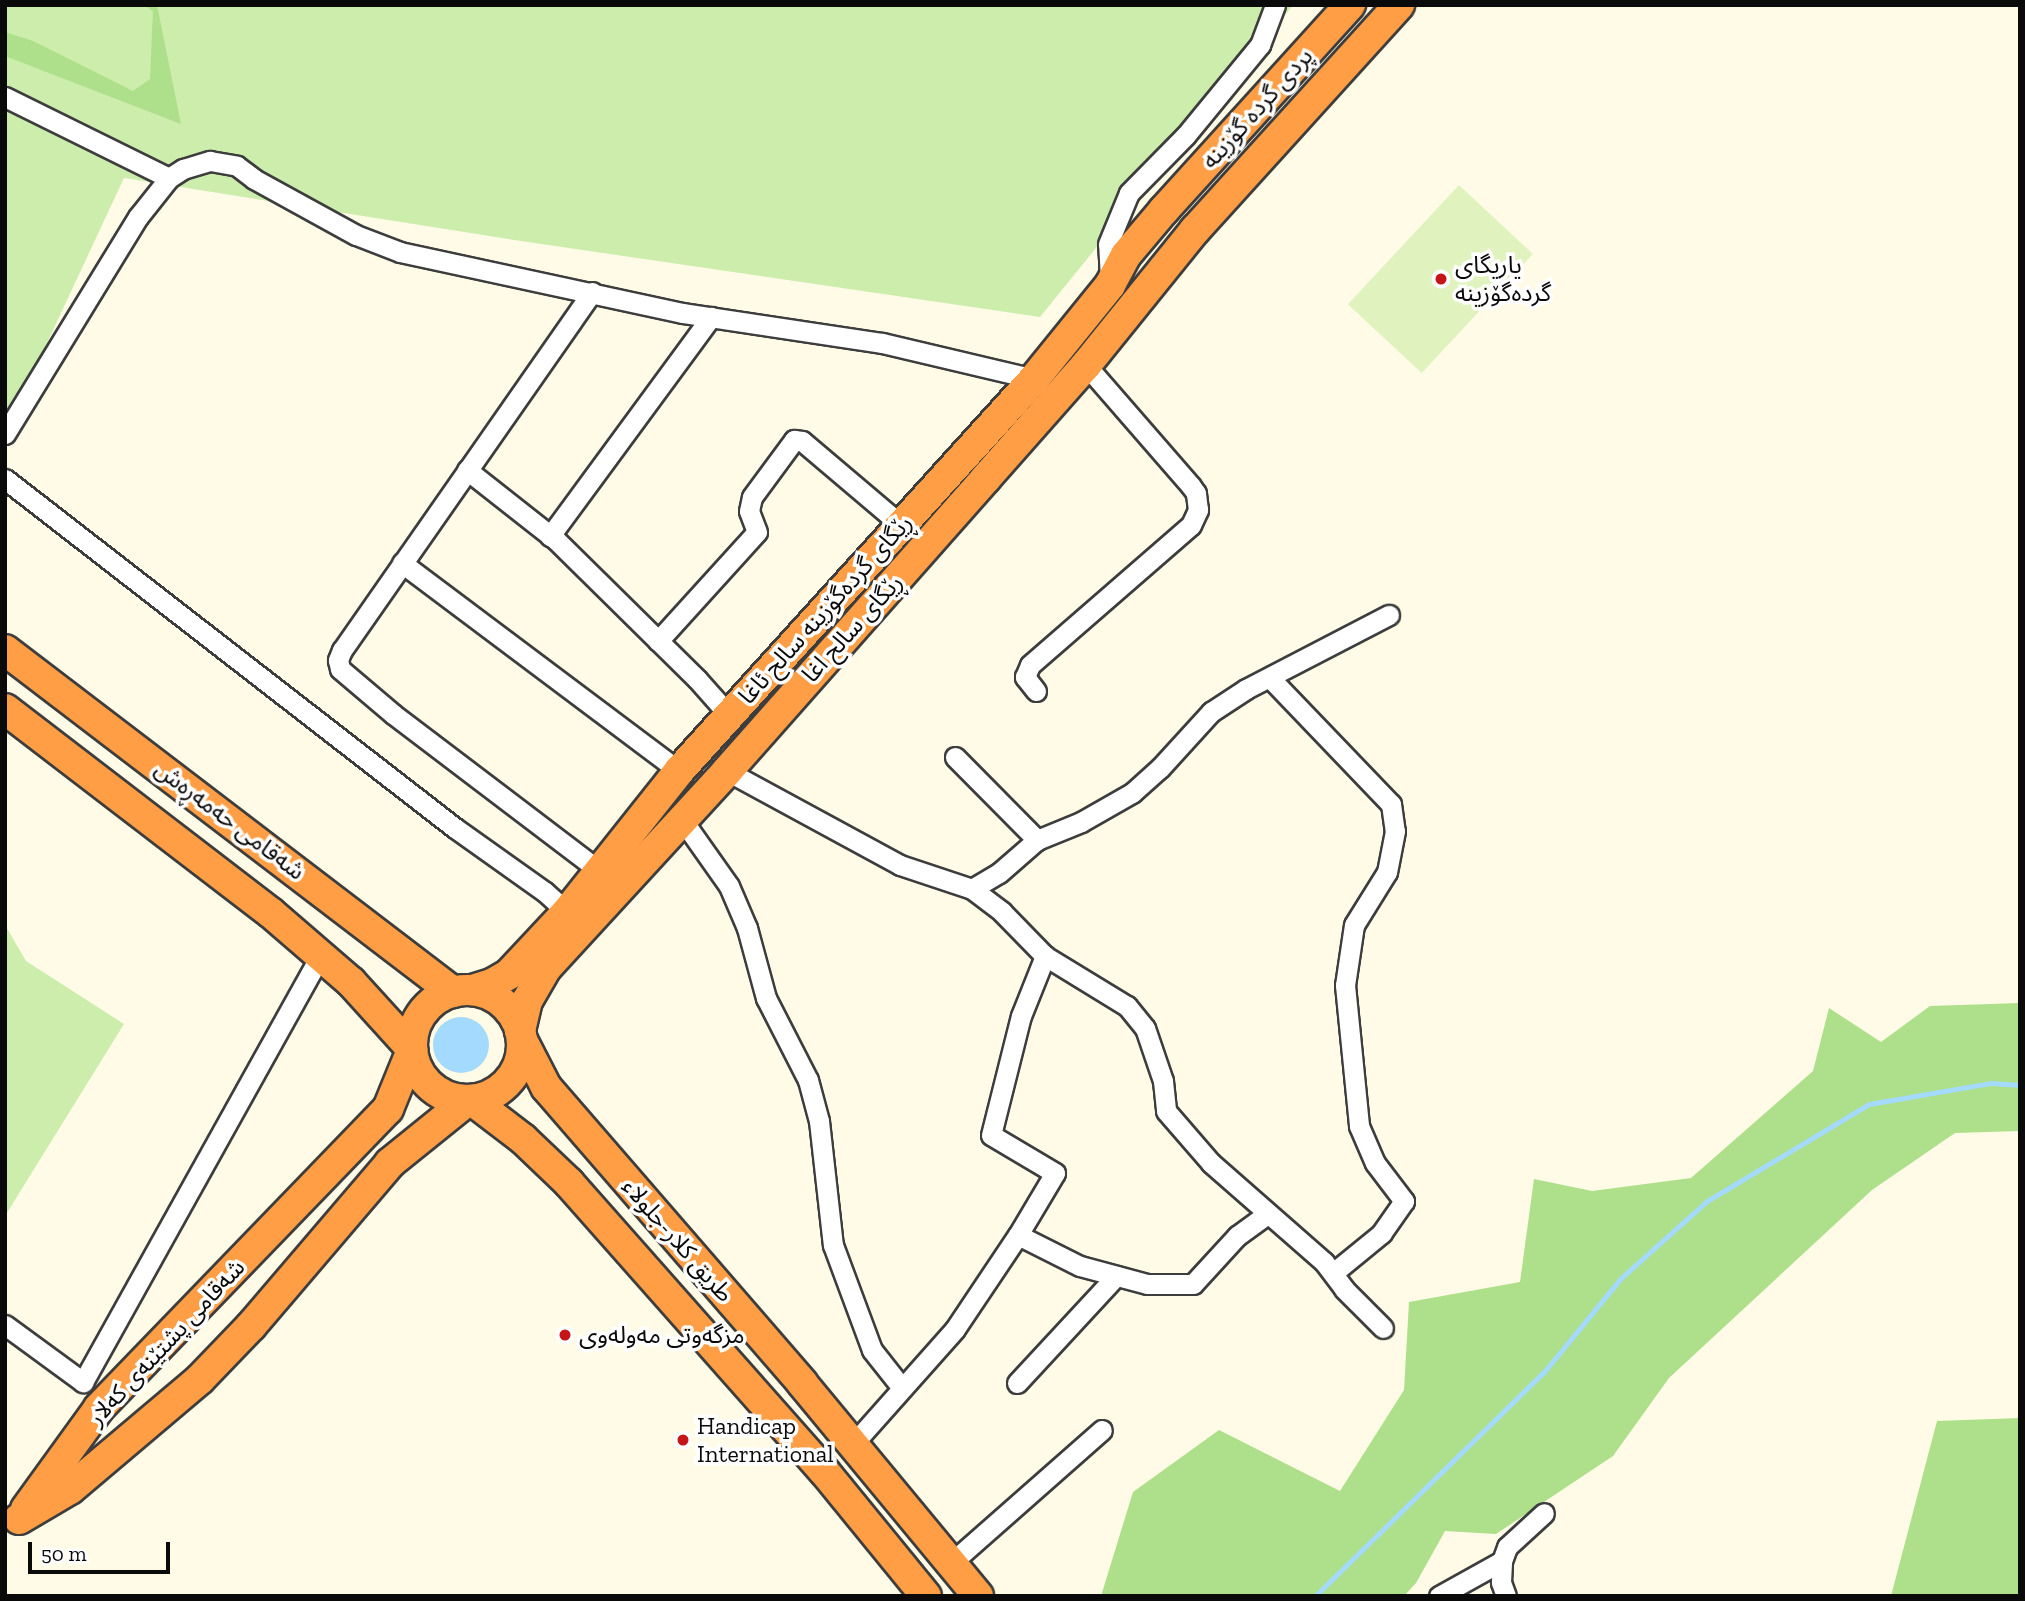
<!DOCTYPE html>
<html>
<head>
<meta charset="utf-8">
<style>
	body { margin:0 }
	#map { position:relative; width:2025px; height:1601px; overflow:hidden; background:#fffbe6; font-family:"Zilla Slab","Noto Sans Arabic",serif }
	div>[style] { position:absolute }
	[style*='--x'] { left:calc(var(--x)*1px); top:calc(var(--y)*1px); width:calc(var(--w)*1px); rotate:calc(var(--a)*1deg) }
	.green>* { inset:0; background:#ccedac }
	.forest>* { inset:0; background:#aedf8a }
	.pitch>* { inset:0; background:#e0f3bf; transform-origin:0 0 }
	.water>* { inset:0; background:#a4dafd }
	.round { border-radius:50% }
	.stream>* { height:5px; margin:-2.5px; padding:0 2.5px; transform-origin:2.5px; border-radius:2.5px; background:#a4dafd }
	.roads { filter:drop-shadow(2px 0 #3d3d3d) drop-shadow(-2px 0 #3d3d3d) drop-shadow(0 2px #3d3d3d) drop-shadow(0 -2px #3d3d3d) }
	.minor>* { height:19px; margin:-9.5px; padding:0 9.5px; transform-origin:9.5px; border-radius:9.5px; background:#fff }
	.highway>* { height:30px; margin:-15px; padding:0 15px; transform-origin:15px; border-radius:15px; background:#ff9e44 }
	.highway>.ring { margin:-15px; padding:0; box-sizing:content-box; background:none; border:30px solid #ff9e44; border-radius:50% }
	.dots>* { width:19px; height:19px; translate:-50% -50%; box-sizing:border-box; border:4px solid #fff; border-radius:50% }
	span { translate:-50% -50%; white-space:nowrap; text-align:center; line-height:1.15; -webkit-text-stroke:7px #fff; paint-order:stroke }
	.street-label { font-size:24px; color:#0a0a0a }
	.poi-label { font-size:24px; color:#0a0a0a }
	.left { translate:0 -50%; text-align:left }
	.frame { position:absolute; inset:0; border:7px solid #0a0a0a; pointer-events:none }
	.scale { position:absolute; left:28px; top:1542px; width:142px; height:32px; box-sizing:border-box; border:4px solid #0a0a0a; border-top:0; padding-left:9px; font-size:21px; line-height:24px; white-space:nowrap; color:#0a0a0a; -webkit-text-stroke:5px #fff; paint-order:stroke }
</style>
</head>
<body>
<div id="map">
	<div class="green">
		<i style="clip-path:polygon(5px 5px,1293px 5px,1040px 317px,521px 241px,124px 178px,5px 433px)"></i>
		<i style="clip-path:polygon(5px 925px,26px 961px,124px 1024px,5px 1216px)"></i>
	</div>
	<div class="forest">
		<i style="clip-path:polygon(144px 5px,157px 5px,181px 124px,5px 56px,5px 32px,33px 41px,133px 91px,150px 79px,153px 11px)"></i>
		<i style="clip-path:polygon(2020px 1003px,2020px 1131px,1955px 1133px,1872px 1190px,1669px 1378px,1613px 1456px,1496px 1534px,1445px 1531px,1416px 1583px,1404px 1596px,1101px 1596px,1133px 1492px,1219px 1430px,1340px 1491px,1404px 1390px,1409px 1302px,1520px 1282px,1534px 1179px,1592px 1191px,1691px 1178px,1813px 1071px,1829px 1008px,1881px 1042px,1930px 1006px)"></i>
		<i style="clip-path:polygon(2020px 1418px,2020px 1596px,1891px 1596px,1937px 1421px)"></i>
	</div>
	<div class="pitch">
		<i style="left:1459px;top:185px;width:101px;height:163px;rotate:43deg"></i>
	</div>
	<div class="water">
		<i class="round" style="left:433px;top:1017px;width:56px;height:56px"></i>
	</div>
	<div class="stream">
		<i style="--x:1315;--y:1596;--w:320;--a:-44.4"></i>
		<i style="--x:1544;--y:1372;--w:120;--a:-50.7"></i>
		<i style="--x:1620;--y:1279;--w:117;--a:-41.9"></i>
		<i style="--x:1707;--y:1201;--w:189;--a:-30.9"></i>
		<i style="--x:1869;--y:1104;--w:124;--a:-9.8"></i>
		<i style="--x:1991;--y:1083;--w:29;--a:4"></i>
	</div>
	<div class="roads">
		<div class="minor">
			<i style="--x:5;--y:97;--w:183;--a:26.3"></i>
			<i style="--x:1110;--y:279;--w:35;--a:-93"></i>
			<i style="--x:1108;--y:244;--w:55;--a:-67.6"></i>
			<i style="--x:1129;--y:193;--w:81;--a:-45.5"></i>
			<i style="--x:1186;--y:135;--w:117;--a:-50.6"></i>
			<i style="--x:1260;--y:45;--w:43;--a:-69.4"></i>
			<i style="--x:592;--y:292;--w:437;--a:124.9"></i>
			<i style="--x:342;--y:650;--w:11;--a:112"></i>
			<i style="--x:338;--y:660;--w:9;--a:77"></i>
			<i style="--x:340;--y:669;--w:70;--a:40.3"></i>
			<i style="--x:393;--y:714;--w:260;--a:37.2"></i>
			<i style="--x:5;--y:434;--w:255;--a:-58.5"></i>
			<i style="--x:138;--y:217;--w:50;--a:-51.5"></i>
			<i style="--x:169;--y:178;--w:17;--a:-33"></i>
			<i style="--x:183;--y:169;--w:28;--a:-17"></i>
			<i style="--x:210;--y:161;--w:27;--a:10"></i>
			<i style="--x:237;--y:166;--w:21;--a:37"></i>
			<i style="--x:254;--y:179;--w:116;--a:28.8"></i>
			<i style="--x:356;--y:235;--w:47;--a:21.1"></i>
			<i style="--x:400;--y:252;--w:289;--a:12.2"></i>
			<i style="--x:683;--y:313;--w:201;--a:8.6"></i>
			<i style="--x:882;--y:343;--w:156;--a:13.3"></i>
			<i style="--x:467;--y:470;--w:113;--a:38.2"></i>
			<i style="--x:556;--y:540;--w:198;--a:44.6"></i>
			<i style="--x:697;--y:679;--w:48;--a:48.4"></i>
			<i style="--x:5;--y:479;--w:569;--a:37.8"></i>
			<i style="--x:455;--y:828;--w:110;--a:35.4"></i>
			<i style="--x:545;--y:892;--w:30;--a:42"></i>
			<i style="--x:550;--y:536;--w:272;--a:-53.7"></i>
			<i style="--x:402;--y:563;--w:346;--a:36.9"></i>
			<i style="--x:658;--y:641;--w:147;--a:-47.8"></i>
			<i style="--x:757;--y:532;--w:22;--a:-111"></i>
			<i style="--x:749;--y:511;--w:14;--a:-78"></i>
			<i style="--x:752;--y:497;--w:71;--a:-53.6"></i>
			<i style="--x:794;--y:440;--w:8;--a:7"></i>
			<i style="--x:802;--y:441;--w:130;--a:40.3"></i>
			<i style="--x:1270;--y:678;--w:175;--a:46.2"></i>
			<i style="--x:1391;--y:804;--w:27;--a:82"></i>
			<i style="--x:1395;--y:831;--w:42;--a:101"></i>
			<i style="--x:1387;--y:872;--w:62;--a:121.9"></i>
			<i style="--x:1354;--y:925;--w:61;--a:98.5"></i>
			<i style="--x:1345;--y:985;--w:142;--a:84.3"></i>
			<i style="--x:1359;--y:1126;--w:40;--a:66.6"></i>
			<i style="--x:1375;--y:1163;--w:48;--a:52.7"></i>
			<i style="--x:1404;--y:1201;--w:39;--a:125"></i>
			<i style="--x:1382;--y:1233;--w:63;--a:140.8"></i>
			<i style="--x:1036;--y:691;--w:18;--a:-128"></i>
			<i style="--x:1025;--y:677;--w:13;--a:-67"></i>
			<i style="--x:1030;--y:665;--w:213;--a:-41"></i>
			<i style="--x:1191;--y:525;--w:17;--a:-65"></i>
			<i style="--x:1198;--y:510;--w:17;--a:-97"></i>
			<i style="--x:1196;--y:493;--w:9;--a:-126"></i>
			<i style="--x:1191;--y:486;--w:160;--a:-131"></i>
			<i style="--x:955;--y:757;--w:117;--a:45.3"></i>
			<i style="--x:727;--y:771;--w:197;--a:28.5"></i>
			<i style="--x:900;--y:865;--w:76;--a:18.4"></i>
			<i style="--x:972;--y:889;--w:38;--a:37"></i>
			<i style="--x:1002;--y:912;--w:62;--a:45.7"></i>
			<i style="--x:1045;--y:956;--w:96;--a:31.4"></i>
			<i style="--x:1127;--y:1006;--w:28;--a:51"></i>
			<i style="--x:1145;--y:1028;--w:56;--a:71.2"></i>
			<i style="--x:1163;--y:1081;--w:30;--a:84"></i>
			<i style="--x:1166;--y:1111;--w:69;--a:49.1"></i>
			<i style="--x:1211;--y:1163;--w:150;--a:41.2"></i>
			<i style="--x:1324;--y:1262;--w:34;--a:53"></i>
			<i style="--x:1344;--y:1289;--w:55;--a:45"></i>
			<i style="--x:681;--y:818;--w:83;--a:54.8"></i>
			<i style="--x:729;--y:886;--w:46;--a:66.8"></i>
			<i style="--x:747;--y:928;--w:73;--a:74.8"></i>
			<i style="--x:766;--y:998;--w:92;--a:62.9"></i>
			<i style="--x:808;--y:1080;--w:42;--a:75"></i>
			<i style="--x:819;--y:1121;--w:125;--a:83.6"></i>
			<i style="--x:833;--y:1245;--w:112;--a:69.6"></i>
			<i style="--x:872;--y:1350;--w:48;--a:51.7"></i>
			<i style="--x:972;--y:889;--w:31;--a:-31"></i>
			<i style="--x:999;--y:873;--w:50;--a:-41"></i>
			<i style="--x:1037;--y:840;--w:48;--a:-22.2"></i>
			<i style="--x:1081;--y:822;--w:59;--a:-29.6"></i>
			<i style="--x:1132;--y:793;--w:38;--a:-42"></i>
			<i style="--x:1160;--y:768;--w:76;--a:-47.7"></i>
			<i style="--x:1211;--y:712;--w:42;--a:-33.3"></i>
			<i style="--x:1246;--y:689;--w:161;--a:-27.4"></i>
			<i style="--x:1018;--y:1235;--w:69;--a:26.6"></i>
			<i style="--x:1080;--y:1266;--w:69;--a:15"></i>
			<i style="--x:1147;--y:1284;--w:46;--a:0"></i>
			<i style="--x:1193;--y:1284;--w:65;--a:-47.5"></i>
			<i style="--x:1237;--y:1236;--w:37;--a:-36"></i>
			<i style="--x:5;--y:1325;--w:97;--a:36.2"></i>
			<i style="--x:83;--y:1382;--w:489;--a:-60.9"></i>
			<i style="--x:1017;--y:1383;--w:146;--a:-47.2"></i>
			<i style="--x:853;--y:1444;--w:154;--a:-48.4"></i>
			<i style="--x:955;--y:1329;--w:113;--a:-56.2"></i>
			<i style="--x:1018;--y:1235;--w:72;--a:-59.2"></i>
			<i style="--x:1055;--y:1173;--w:74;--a:-149.3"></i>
			<i style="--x:991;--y:1135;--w:123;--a:-75.9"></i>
			<i style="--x:1021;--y:1016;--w:65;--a:-68.2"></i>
			<i style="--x:951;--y:1563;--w:201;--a:-41.4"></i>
			<i style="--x:1439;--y:1596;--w:72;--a:-29.1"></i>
			<i style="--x:1506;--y:1596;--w:15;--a:-110"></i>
			<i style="--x:1501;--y:1582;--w:21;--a:-87"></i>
			<i style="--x:1502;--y:1561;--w:15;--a:-70"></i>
			<i style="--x:1507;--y:1547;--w:50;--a:-42.6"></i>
		</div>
		<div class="highway">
			<i style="--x:5;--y:650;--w:564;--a:37.36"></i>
			<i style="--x:5;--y:709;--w:335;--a:37.5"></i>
			<i style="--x:271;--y:913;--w:106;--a:40.8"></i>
			<i style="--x:351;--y:982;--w:91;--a:47.7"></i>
			<i style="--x:472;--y:990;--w:21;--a:-17"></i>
			<i style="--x:492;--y:984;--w:20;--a:-30"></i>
			<i style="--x:509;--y:974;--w:85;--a:-46.9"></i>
			<i style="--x:567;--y:912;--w:180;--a:-51.5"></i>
			<i style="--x:679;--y:771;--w:529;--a:-47.84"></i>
			<i style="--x:1034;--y:379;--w:121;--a:-51"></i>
			<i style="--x:1110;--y:285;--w:34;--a:-62"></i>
			<i style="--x:1126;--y:255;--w:59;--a:-49.8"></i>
			<i style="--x:1164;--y:210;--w:277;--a:-47.8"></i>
			<i class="ring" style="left:412px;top:990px;width:80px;height:80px"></i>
			<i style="--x:520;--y:1031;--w:31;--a:-77"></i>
			<i style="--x:527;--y:1001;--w:39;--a:-60"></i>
			<i style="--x:547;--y:967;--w:266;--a:-47.4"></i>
			<i style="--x:727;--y:771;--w:391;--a:-48.5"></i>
			<i style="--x:986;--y:478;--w:151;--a:-48.5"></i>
			<i style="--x:1086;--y:365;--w:174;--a:-51.1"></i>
			<i style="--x:1195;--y:230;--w:304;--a:-47.8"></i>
			<i style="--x:522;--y:1040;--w:53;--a:62.9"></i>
			<i style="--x:546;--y:1087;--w:391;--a:49.1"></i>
			<i style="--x:802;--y:1383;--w:276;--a:50.4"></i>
			<i style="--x:472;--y:1100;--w:64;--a:37.4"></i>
			<i style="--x:523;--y:1139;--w:64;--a:43.7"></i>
			<i style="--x:569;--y:1183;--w:385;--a:48.5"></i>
			<i style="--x:824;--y:1471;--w:161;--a:50.8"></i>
			<i style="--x:26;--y:1509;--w:125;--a:-54.1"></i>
			<i style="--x:99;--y:1408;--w:416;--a:-46"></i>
			<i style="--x:388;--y:1109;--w:64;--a:-67.9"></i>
			<i style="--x:19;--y:1519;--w:59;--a:-30.5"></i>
			<i style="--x:70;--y:1489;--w:170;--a:-40.2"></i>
			<i style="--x:200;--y:1379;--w:74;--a:-46.1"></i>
			<i style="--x:251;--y:1326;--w:214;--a:-49.5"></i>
			<i style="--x:390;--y:1163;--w:100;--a:-38.9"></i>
		</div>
	</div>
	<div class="dots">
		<i style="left:1441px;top:279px;background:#c61519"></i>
		<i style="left:565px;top:1335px;background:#c61519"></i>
		<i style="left:683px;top:1440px;background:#c61519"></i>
	</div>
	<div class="street-label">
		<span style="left:1257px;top:108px;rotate:-48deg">پردی گردە گۆزینە</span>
		<span style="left:825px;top:609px;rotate:-48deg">ڕێگای گردەگۆزینە سالح ئاغا</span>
		<span style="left:852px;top:628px;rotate:-48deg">ڕێگای سالح اغا</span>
		<span style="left:230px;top:820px;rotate:37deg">شەقامی حەمەڕەش</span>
		<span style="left:678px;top:1240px;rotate:49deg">طريق كلار-جلولاء</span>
		<span style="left:166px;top:1342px;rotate:-47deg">شەقامی پشتێنەی کەلار</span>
	</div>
	<div class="poi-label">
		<span class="left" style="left:1455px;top:279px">یاریگای<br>گردەگۆزینە</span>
		<span class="left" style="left:579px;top:1335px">مزگەوتی مەولەوی</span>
		<span class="left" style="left:697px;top:1440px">Handicap<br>International</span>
	</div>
	<div class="frame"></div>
	<div class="scale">50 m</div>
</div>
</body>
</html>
